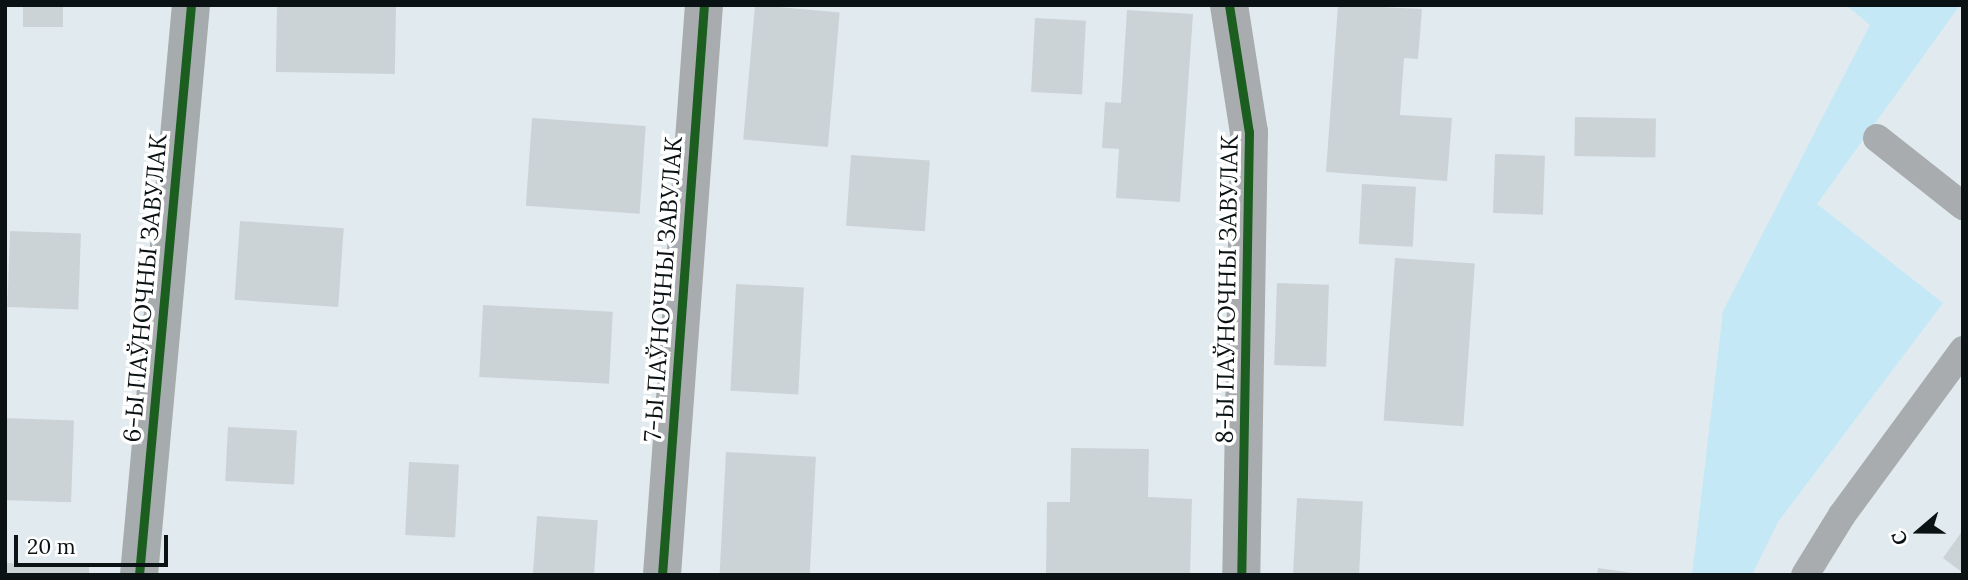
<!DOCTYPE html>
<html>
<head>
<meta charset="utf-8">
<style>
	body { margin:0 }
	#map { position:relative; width:1968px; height:580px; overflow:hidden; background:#e1ebef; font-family:Lora,serif }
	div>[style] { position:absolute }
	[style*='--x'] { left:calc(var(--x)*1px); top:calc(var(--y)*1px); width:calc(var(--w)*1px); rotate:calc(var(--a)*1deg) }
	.green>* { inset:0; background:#c4e8f6 }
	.building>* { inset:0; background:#cbd3d7; transform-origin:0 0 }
	.lane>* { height:28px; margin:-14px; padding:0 14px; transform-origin:14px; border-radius:14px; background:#a9acae }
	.street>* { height:38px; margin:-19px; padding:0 19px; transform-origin:19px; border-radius:19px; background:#a9acae }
	.secondary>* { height:38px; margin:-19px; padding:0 19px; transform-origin:19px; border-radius:19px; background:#a6abae }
	.cycleway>* { height:9px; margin:-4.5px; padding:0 4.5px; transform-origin:4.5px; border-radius:4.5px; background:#1b5e20 }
	span { translate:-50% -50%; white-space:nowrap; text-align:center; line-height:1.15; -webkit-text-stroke:7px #fff; paint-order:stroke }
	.street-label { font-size:24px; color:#0b1214 }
	.frame { position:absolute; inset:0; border:7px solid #0b1214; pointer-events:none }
	.north { position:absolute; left:1884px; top:496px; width:70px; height:70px; -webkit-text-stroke:5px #fff; paint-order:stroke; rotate:250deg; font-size:19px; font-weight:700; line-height:28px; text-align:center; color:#0b1214 }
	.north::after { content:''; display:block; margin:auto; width:24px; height:32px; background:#0b1214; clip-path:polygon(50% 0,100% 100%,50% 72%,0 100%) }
	.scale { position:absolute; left:14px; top:535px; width:154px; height:32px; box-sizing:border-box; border:4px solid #0b1214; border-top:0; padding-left:9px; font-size:21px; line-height:24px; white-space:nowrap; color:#0b1214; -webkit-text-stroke:5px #fff; paint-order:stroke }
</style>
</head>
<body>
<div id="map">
	<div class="green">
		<i style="clip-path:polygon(1846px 5px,1960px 5px,1817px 204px,1943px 303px,1778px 522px,1752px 575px,1692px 575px,1723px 311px,1870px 25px)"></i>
	</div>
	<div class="building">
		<i style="left:23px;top:5px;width:40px;height:22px"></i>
		<i style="left:277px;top:5px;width:119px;height:67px;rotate:1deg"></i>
		<i style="left:755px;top:5px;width:85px;height:135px;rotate:5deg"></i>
		<i style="clip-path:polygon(1338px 5px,1422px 9px,1418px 59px,1404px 58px,1400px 115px,1452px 118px,1447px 181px,1326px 172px)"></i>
		<i style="clip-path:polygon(1127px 10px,1193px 14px,1180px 202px,1116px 198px,1119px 149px,1102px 148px,1105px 102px,1121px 103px)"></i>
		<i style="left:1035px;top:18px;width:51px;height:74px;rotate:3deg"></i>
		<i style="left:1575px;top:117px;width:81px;height:39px;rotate:1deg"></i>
		<i style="left:532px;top:118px;width:114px;height:88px;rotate:4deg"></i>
		<i style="left:1495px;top:154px;width:50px;height:59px;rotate:2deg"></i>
		<i style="left:851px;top:155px;width:79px;height:71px;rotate:4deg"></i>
		<i style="left:1362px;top:184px;width:54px;height:60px;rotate:3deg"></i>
		<i style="left:240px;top:221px;width:104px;height:79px;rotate:4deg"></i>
		<i style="left:10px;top:231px;width:71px;height:76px;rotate:2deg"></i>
		<i style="left:1395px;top:258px;width:80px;height:163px;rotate:4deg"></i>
		<i style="left:1277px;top:283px;width:52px;height:82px;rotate:2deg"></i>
		<i style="left:736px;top:284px;width:68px;height:107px;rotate:3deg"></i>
		<i style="left:483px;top:305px;width:130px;height:72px;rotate:3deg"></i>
		<i style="left:5px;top:418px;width:69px;height:82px;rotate:2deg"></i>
		<i style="left:228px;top:427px;width:69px;height:54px;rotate:3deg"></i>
		<i style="clip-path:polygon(1071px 448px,1149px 449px,1148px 497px,1192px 499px,1190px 575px,1046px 575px,1047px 502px,1070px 502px)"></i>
		<i style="left:726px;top:452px;width:90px;height:123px;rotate:3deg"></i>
		<i style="left:409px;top:462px;width:50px;height:73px;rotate:3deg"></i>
		<i style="left:1297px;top:498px;width:66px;height:77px;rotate:3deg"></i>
		<i style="left:537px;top:516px;width:61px;height:59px;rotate:4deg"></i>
		<i style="clip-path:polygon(1963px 530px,1963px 573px,1943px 558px)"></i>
		<i style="clip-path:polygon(5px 563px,89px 566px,89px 575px,5px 575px)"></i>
		<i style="clip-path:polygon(1598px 568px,1633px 573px,1633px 575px,1597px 575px)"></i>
	</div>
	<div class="lane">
		<i style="--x:1877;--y:138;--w:110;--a:38.3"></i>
		<i style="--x:1805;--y:575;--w:70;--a:-58.3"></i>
		<i style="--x:1842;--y:515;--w:205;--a:-53.7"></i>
	</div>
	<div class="street">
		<i style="--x:1229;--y:5;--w:129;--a:81.1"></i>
		<i style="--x:1249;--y:132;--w:443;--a:91"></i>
		<i style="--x:662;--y:575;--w:572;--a:-85.79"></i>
	</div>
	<div class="secondary">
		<i style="--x:139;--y:575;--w:572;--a:-84.79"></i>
	</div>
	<div class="cycleway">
		<i style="--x:1229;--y:5;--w:129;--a:81.1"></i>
		<i style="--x:1249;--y:132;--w:443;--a:91"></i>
		<i style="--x:139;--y:575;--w:572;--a:-84.79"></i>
		<i style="--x:662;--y:575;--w:572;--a:-85.79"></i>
	</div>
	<div class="street-label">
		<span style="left:145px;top:288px;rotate:-85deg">6-Ы ПАЎНОЧНЫ ЗАВУЛАК</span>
		<span style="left:663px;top:289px;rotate:-86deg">7-Ы ПАЎНОЧНЫ ЗАВУЛАК</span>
		<span style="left:1227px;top:289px;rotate:-89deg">8-Ы ПАЎНОЧНЫ ЗАВУЛАК</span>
	</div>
	<div class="frame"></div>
	<div class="north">С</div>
	<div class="scale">20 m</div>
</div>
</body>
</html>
